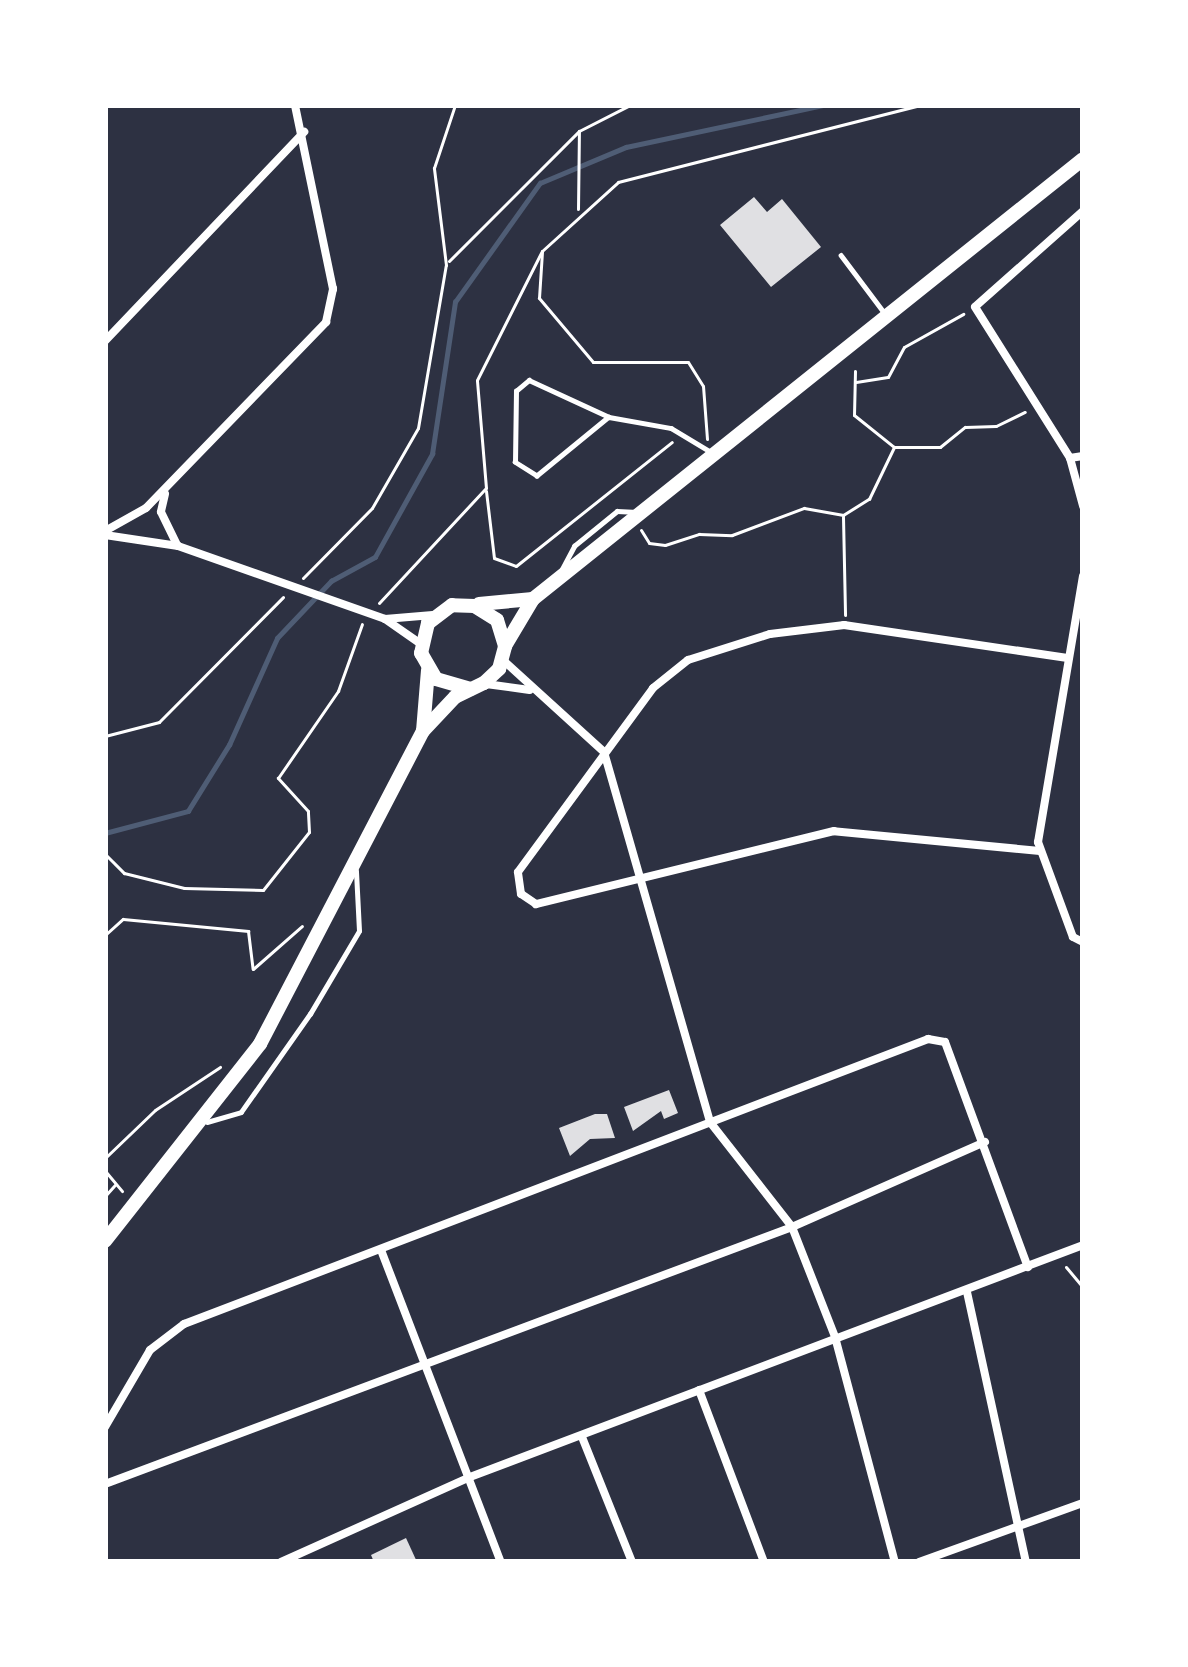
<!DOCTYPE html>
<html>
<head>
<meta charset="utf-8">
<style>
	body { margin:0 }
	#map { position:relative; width:1188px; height:1667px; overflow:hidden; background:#2d3142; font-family:Barlow,sans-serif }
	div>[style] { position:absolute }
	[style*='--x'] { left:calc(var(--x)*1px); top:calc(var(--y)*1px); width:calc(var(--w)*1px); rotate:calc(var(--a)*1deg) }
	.stream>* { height:4.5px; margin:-2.25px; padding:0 2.25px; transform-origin:2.25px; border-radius:2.25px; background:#4f5d75 }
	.building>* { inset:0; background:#e0e0e3 }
	.path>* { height:3px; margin:-1.5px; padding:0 1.5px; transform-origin:1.5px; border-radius:1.5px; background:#fff }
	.service>* { height:4.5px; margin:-2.25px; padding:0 2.25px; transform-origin:2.25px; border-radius:2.25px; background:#fff }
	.minor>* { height:8px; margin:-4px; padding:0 4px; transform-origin:4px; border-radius:4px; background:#fff }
	.primary>* { height:14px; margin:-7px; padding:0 7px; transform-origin:7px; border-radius:7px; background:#fff }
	span { translate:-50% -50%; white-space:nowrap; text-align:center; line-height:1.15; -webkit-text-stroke:12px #fff; paint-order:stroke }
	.frame { position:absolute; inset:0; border:108px solid #fff; pointer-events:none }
</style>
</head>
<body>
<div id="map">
	<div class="stream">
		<i style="--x:105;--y:833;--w:86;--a:-14.8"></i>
		<i style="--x:188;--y:811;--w:78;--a:-58.2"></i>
		<i style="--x:229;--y:745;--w:117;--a:-65.8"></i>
		<i style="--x:277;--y:638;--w:79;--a:-46.5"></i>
		<i style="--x:331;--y:581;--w:50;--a:-28.6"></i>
		<i style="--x:375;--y:557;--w:118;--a:-61"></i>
		<i style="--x:432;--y:454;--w:154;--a:-81.4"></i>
		<i style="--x:455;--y:302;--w:146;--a:-54.5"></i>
		<i style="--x:540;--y:183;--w:93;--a:-22.7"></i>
		<i style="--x:626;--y:147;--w:202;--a:-12"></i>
	</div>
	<div class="building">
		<i style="clip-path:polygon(754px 197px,767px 212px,782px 199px,821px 247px,771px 287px,720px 225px)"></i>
		<i style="clip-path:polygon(669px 1090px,678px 1113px,664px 1119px,661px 1111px,633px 1131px,624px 1107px)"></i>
		<i style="clip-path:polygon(595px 1114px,607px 1114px,615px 1138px,590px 1139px,570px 1156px,559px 1128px)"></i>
		<i style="clip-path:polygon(406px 1538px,417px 1562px,374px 1562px,371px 1555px)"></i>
	</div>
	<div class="path">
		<i style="--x:578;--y:209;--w:78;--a:-89.3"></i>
		<i style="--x:579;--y:131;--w:57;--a:-27"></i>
		<i style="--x:449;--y:261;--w:184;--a:-45"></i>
		<i style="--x:855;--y:371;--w:44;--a:91.3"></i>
		<i style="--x:854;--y:415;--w:51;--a:38.7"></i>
		<i style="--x:856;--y:382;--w:32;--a:-9"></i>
		<i style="--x:888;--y:377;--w:34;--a:-62"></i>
		<i style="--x:904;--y:347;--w:68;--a:-29.2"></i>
		<i style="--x:707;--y:439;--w:53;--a:-94.3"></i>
		<i style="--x:703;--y:386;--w:28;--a:-122"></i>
		<i style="--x:688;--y:362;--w:95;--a:180"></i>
		<i style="--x:593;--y:362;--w:84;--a:-130.2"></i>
		<i style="--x:539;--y:298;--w:47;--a:-86.3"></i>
		<i style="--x:542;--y:251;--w:103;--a:-42.2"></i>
		<i style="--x:618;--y:182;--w:312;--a:-14.3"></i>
		<i style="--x:486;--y:491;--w:67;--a:83.2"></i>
		<i style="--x:494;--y:558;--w:23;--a:20"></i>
		<i style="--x:516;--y:566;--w:199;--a:-38.5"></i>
		<i style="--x:843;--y:517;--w:98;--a:88.8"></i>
		<i style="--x:641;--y:530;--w:15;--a:58"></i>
		<i style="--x:649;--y:543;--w:16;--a:7"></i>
		<i style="--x:665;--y:545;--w:36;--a:-18"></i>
		<i style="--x:699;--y:534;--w:33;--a:2"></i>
		<i style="--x:732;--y:535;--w:77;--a:-20.6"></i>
		<i style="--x:804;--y:508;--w:40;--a:10"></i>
		<i style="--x:843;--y:515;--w:31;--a:-32"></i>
		<i style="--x:869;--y:499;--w:58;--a:-64.3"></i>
		<i style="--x:894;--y:447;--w:46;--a:0"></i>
		<i style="--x:940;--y:447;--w:32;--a:-39"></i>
		<i style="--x:965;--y:427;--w:31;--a:-2"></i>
		<i style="--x:996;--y:426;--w:32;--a:-26"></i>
		<i style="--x:303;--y:578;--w:98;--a:-45.4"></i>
		<i style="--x:372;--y:508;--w:92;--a:-60.1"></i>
		<i style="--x:418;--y:428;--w:165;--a:-80.3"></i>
		<i style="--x:446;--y:265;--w:98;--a:-97.1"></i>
		<i style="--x:434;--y:168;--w:66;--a:-71.6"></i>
		<i style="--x:379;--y:603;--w:157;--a:-47.1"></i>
		<i style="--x:486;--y:488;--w:108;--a:-94.8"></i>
		<i style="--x:477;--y:380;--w:144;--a:-63.3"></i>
		<i style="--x:105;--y:736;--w:56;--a:-14.5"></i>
		<i style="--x:159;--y:722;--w:176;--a:-45.2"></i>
		<i style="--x:105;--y:854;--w:27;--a:45"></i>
		<i style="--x:124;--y:873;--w:62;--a:14"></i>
		<i style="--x:184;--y:888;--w:79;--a:1.5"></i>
		<i style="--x:263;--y:890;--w:74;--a:-51.6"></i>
		<i style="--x:309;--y:832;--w:21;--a:-93"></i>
		<i style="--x:308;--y:811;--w:45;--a:-132.3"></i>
		<i style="--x:278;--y:778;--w:106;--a:-55.4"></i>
		<i style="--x:338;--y:691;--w:71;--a:-70.3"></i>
		<i style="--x:105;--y:935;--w:24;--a:-42"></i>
		<i style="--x:123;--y:919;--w:126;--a:5.5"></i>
		<i style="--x:248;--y:931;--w:38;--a:83"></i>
		<i style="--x:253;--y:969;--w:65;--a:-41.3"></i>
		<i style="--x:105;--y:1158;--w:69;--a:-43.8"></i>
		<i style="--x:155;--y:1110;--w:78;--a:-33.5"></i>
		<i style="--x:105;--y:1164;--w:10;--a:90"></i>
		<i style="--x:106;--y:1172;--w:25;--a:50"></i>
		<i style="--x:105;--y:1196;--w:15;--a:-48"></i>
		<i style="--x:1066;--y:1267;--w:26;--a:50"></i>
		<i style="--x:1083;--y:1334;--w:3;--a:90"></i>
	</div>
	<div class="service">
		<i style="--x:841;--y:255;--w:75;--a:53.1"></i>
		<i style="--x:609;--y:417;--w:93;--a:140.7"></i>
		<i style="--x:537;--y:476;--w:26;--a:-148"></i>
		<i style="--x:515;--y:462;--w:71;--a:-89.2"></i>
		<i style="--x:516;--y:391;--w:17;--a:-40"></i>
		<i style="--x:529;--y:380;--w:88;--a:24.8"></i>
		<i style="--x:609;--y:417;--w:63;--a:10.1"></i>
		<i style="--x:671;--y:428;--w:47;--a:31"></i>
		<i style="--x:562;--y:569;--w:26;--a:-62"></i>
		<i style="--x:574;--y:546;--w:55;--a:-39.1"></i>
		<i style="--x:617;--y:511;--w:20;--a:3"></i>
		<i style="--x:207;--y:1122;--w:35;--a:-16"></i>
		<i style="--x:241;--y:1112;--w:120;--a:-54.9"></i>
		<i style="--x:310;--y:1014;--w:96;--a:-59.4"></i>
		<i style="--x:359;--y:931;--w:60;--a:-92.9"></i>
	</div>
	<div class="minor">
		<i style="--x:1083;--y:211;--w:144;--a:138.4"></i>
		<i style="--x:975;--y:307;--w:178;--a:57.8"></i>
		<i style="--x:1070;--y:458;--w:50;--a:74.8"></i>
		<i style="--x:105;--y:341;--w:289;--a:-46.4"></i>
		<i style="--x:1070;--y:458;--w:13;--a:-9"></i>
		<i style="--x:165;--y:494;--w:18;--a:103"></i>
		<i style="--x:161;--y:512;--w:37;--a:64"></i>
		<i style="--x:105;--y:531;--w:47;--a:-29.3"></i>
		<i style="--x:146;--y:508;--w:259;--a:-45.9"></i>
		<i style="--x:326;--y:322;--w:34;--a:-78"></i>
		<i style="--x:333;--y:289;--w:188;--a:-101.7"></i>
		<i style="--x:105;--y:535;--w:74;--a:8.6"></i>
		<i style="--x:178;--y:546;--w:219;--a:19.4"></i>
		<i style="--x:385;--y:619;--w:44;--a:34.8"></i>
		<i style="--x:1083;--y:576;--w:270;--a:99.6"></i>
		<i style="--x:1038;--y:842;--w:101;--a:69.8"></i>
		<i style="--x:1073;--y:937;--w:11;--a:27"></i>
		<i style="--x:385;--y:619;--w:48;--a:-4.8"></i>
		<i style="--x:503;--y:660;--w:137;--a:42.3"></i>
		<i style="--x:604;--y:752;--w:385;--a:74"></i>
		<i style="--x:710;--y:1122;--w:133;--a:52"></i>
		<i style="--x:792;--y:1227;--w:118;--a:68.6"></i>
		<i style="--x:835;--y:1337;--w:233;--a:75.1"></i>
		<i style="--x:486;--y:684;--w:44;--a:7.8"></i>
		<i style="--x:1040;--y:851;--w:207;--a:-174.5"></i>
		<i style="--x:834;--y:831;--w:307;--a:166.2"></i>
		<i style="--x:536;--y:904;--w:18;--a:-146"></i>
		<i style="--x:521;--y:894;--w:22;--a:-98"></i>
		<i style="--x:518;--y:872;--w:228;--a:-53.7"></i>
		<i style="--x:653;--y:688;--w:45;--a:-38.7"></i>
		<i style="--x:688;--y:660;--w:86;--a:-17.6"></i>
		<i style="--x:770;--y:634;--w:75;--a:-6.9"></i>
		<i style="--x:844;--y:625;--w:226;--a:8.4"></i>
		<i style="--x:381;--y:1250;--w:334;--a:69"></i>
		<i style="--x:967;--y:1292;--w:276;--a:77.7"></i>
		<i style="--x:699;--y:1390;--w:184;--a:69.3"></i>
		<i style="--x:105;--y:1427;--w:89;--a:-59.7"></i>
		<i style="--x:150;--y:1350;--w:43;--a:-37.4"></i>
		<i style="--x:184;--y:1324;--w:797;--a:-20.96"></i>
		<i style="--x:928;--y:1039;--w:17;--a:10"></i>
		<i style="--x:945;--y:1042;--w:240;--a:69.8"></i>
		<i style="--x:582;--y:1437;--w:135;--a:68.2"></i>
		<i style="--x:105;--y:1484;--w:733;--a:-20.51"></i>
		<i style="--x:792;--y:1227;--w:211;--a:-23.8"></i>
		<i style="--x:281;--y:1562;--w:207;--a:-24.2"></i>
		<i style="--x:470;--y:1477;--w:655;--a:-20.73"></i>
		<i style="--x:919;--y:1562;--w:174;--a:-19.8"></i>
	</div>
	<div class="primary">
		<i style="--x:479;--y:604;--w:54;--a:-5.3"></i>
		<i style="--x:505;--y:646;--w:55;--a:-59.2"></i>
		<i style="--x:533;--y:599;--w:704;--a:-38.66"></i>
		<i style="--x:423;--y:731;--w:61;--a:-85.3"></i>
		<i style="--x:105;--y:1241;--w:251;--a:-51.8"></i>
		<i style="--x:260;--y:1044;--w:353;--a:-62.5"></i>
		<i style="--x:423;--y:731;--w:47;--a:-46.7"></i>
		<i style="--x:455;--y:697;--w:32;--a:-26"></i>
		<i style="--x:484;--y:683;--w:21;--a:-43"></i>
		<i style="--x:499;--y:669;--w:24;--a:-75"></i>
		<i style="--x:505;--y:646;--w:27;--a:-107"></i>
		<i style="--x:497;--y:620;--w:26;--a:-148"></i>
		<i style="--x:475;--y:606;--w:23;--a:-178"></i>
		<i style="--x:452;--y:605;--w:30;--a:143"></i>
		<i style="--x:428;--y:623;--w:31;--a:103"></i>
		<i style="--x:421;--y:653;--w:30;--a:60"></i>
		<i style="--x:436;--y:679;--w:36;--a:16"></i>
	</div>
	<div class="frame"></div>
</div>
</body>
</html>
